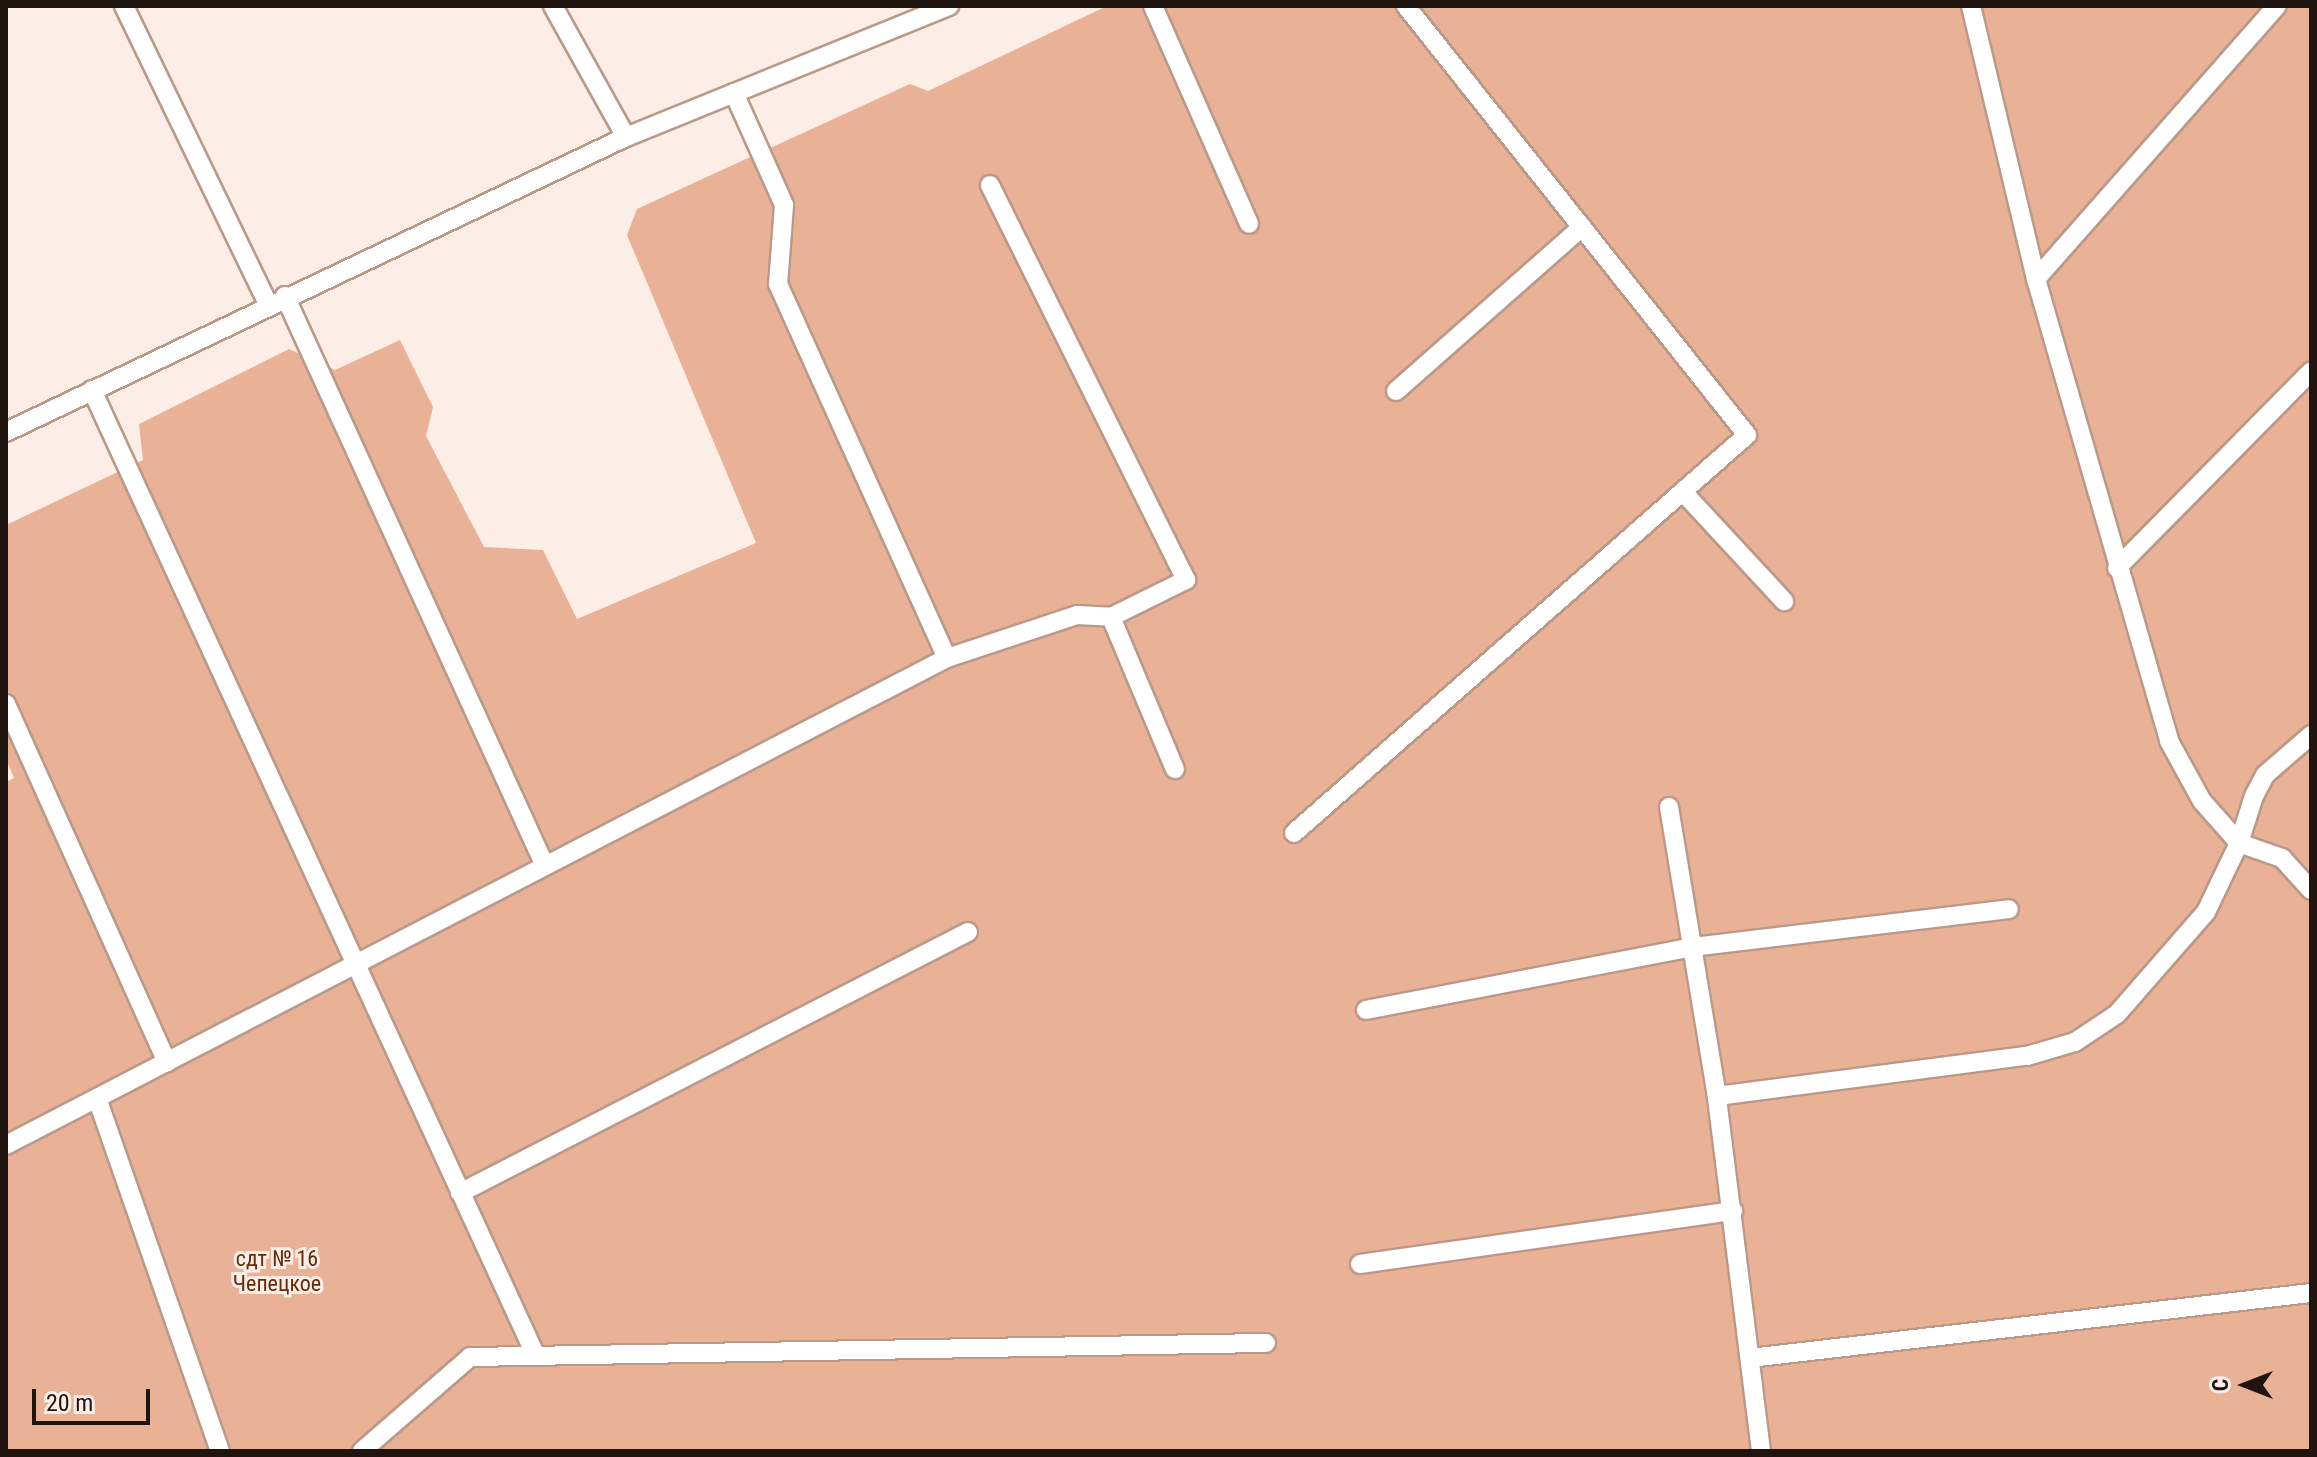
<!DOCTYPE html>
<html>
<head>
<meta charset="utf-8">
<style>
	body { margin:0 }
	#map { position:relative; width:2317px; height:1457px; overflow:hidden; background:#fceee7; font-family:"Roboto Condensed",sans-serif }
	div>[style] { position:absolute }
	[style*='--x'] { left:calc(var(--x)*1px); top:calc(var(--y)*1px); width:calc(var(--w)*1px); rotate:calc(var(--a)*1deg) }
	.green>* { inset:0; background:#e9b196 }
	.roads { filter:drop-shadow(2px 0 #bb9989) drop-shadow(-2px 0 #bb9989) drop-shadow(0 2px #bb9989) drop-shadow(0 -2px #bb9989) }
	.lane>* { height:18px; margin:-9px; padding:0 9px; transform-origin:9px; border-radius:9px; background:#fff }
	span { translate:-50% -50%; white-space:nowrap; text-align:center; line-height:1.15; -webkit-text-stroke:6px #fceee7; paint-order:stroke }
	.park-label { font-size:22px; color:#632c0c }
	.frame { position:absolute; inset:0; border:8px solid #20140e; pointer-events:none }
	.north { position:absolute; left:2205px; top:1345px; width:80px; height:80px; -webkit-text-stroke:6px #fceee7; paint-order:stroke; rotate:270deg; font-size:22px; font-weight:700; line-height:32px; text-align:center; color:#20140e }
	.north::after { content:''; display:block; margin:auto; width:28px; height:36px; background:#20140e; clip-path:polygon(50% 0,100% 100%,50% 72%,0 100%) }
	.scale { position:absolute; left:32px; top:1389px; width:118px; height:36px; box-sizing:border-box; border:4px solid #20140e; border-top:0; padding-left:10px; font-size:24px; line-height:28px; white-space:nowrap; color:#20140e; -webkit-text-stroke:6px #fceee7; paint-order:stroke }
</style>
</head>
<body>
<div id="map">
	<div class="green">
		<i style="clip-path:polygon(1107px 6px,2311px 6px,2311px 1451px,6px 1451px,6px 782px,14px 778px,6px 759px,6px 525px,143px 460px,139px 424px,289px 349px,335px 370px,400px 340px,433px 407px,426px 436px,484px 547px,543px 550px,577px 619px,756px 543px,627px 235px,637px 209px,910px 84px,928px 91px)"></i>
	</div>
	<div class="roads">
		<div class="lane">
			<i style="--x:124;--y:6;--w:331;--a:64.2"></i>
			<i style="--x:553;--y:6;--w:150;--a:60.9"></i>
			<i style="--x:1153;--y:6;--w:238;--a:66.2"></i>
			<i style="--x:1971;--y:6;--w:281;--a:76.6"></i>
			<i style="--x:2036;--y:279;--w:481;--a:73.9"></i>
			<i style="--x:2169;--y:741;--w:68;--a:61.2"></i>
			<i style="--x:2202;--y:801;--w:56;--a:48.6"></i>
			<i style="--x:2239;--y:843;--w:46;--a:19.2"></i>
			<i style="--x:2282;--y:858;--w:43;--a:47.8"></i>
			<i style="--x:734;--y:93;--w:123;--a:65.9"></i>
			<i style="--x:784;--y:205;--w:79;--a:94.3"></i>
			<i style="--x:778;--y:284;--w:410;--a:65.7"></i>
			<i style="--x:2036;--y:279;--w:364;--a:-48.6"></i>
			<i style="--x:285;--y:296;--w:626;--a:65.48"></i>
			<i style="--x:92;--y:390;--w:1061;--a:65.32"></i>
			<i style="--x:1396;--y:391;--w:248;--a:-41.4"></i>
			<i style="--x:6;--y:432;--w:687;--a:-25.45"></i>
			<i style="--x:626;--y:137;--w:349;--a:-22.1"></i>
			<i style="--x:1683;--y:492;--w:149;--a:47.2"></i>
			<i style="--x:2117;--y:568;--w:276;--a:-45.4"></i>
			<i style="--x:1111;--y:617;--w:165;--a:67.2"></i>
			<i style="--x:6;--y:704;--w:393;--a:65.8"></i>
			<i style="--x:1669;--y:807;--w:293;--a:80.6"></i>
			<i style="--x:1294;--y:833;--w:603;--a:-41.3"></i>
			<i style="--x:1747;--y:435;--w:548;--a:-128.48"></i>
			<i style="--x:1366;--y:1010;--w:332;--a:-10.9"></i>
			<i style="--x:1692;--y:947;--w:319;--a:-6.8"></i>
			<i style="--x:97;--y:1098;--w:374;--a:70.8"></i>
			<i style="--x:6;--y:1145;--w:1060;--a:-27.36"></i>
			<i style="--x:947;--y:658;--w:137;--a:-18.3"></i>
			<i style="--x:1077;--y:615;--w:34;--a:3"></i>
			<i style="--x:1111;--y:617;--w:84;--a:-26.3"></i>
			<i style="--x:1186;--y:580;--w:441;--a:-116.4"></i>
			<i style="--x:460;--y:1193;--w:571;--a:-27.19"></i>
			<i style="--x:1360;--y:1264;--w:377;--a:-8.1"></i>
			<i style="--x:1750;--y:1358;--w:565;--a:-6.61"></i>
			<i style="--x:362;--y:1451;--w:143;--a:-41"></i>
			<i style="--x:470;--y:1357;--w:796;--a:-1.01"></i>
			<i style="--x:1761;--y:1451;--w:358;--a:-97.1"></i>
			<i style="--x:1717;--y:1096;--w:313;--a:-7.4"></i>
			<i style="--x:2027;--y:1056;--w:50;--a:-16.3"></i>
			<i style="--x:2075;--y:1042;--w:50;--a:-33.7"></i>
			<i style="--x:2117;--y:1014;--w:135;--a:-48.9"></i>
			<i style="--x:2206;--y:912;--w:76;--a:-64.4"></i>
			<i style="--x:2239;--y:843;--w:49;--a:-72.3"></i>
			<i style="--x:2254;--y:796;--w:24;--a:-62"></i>
			<i style="--x:2265;--y:775;--w:61;--a:-41"></i>
		</div>
	</div>
	<div class="park-label">
		<span style="left:277px;top:1271px">сдт № 16<br>Чепецкое</span>
	</div>
	<div class="frame"></div>
	<div class="north">С</div>
	<div class="scale">20 m</div>
</div>
</body>
</html>
